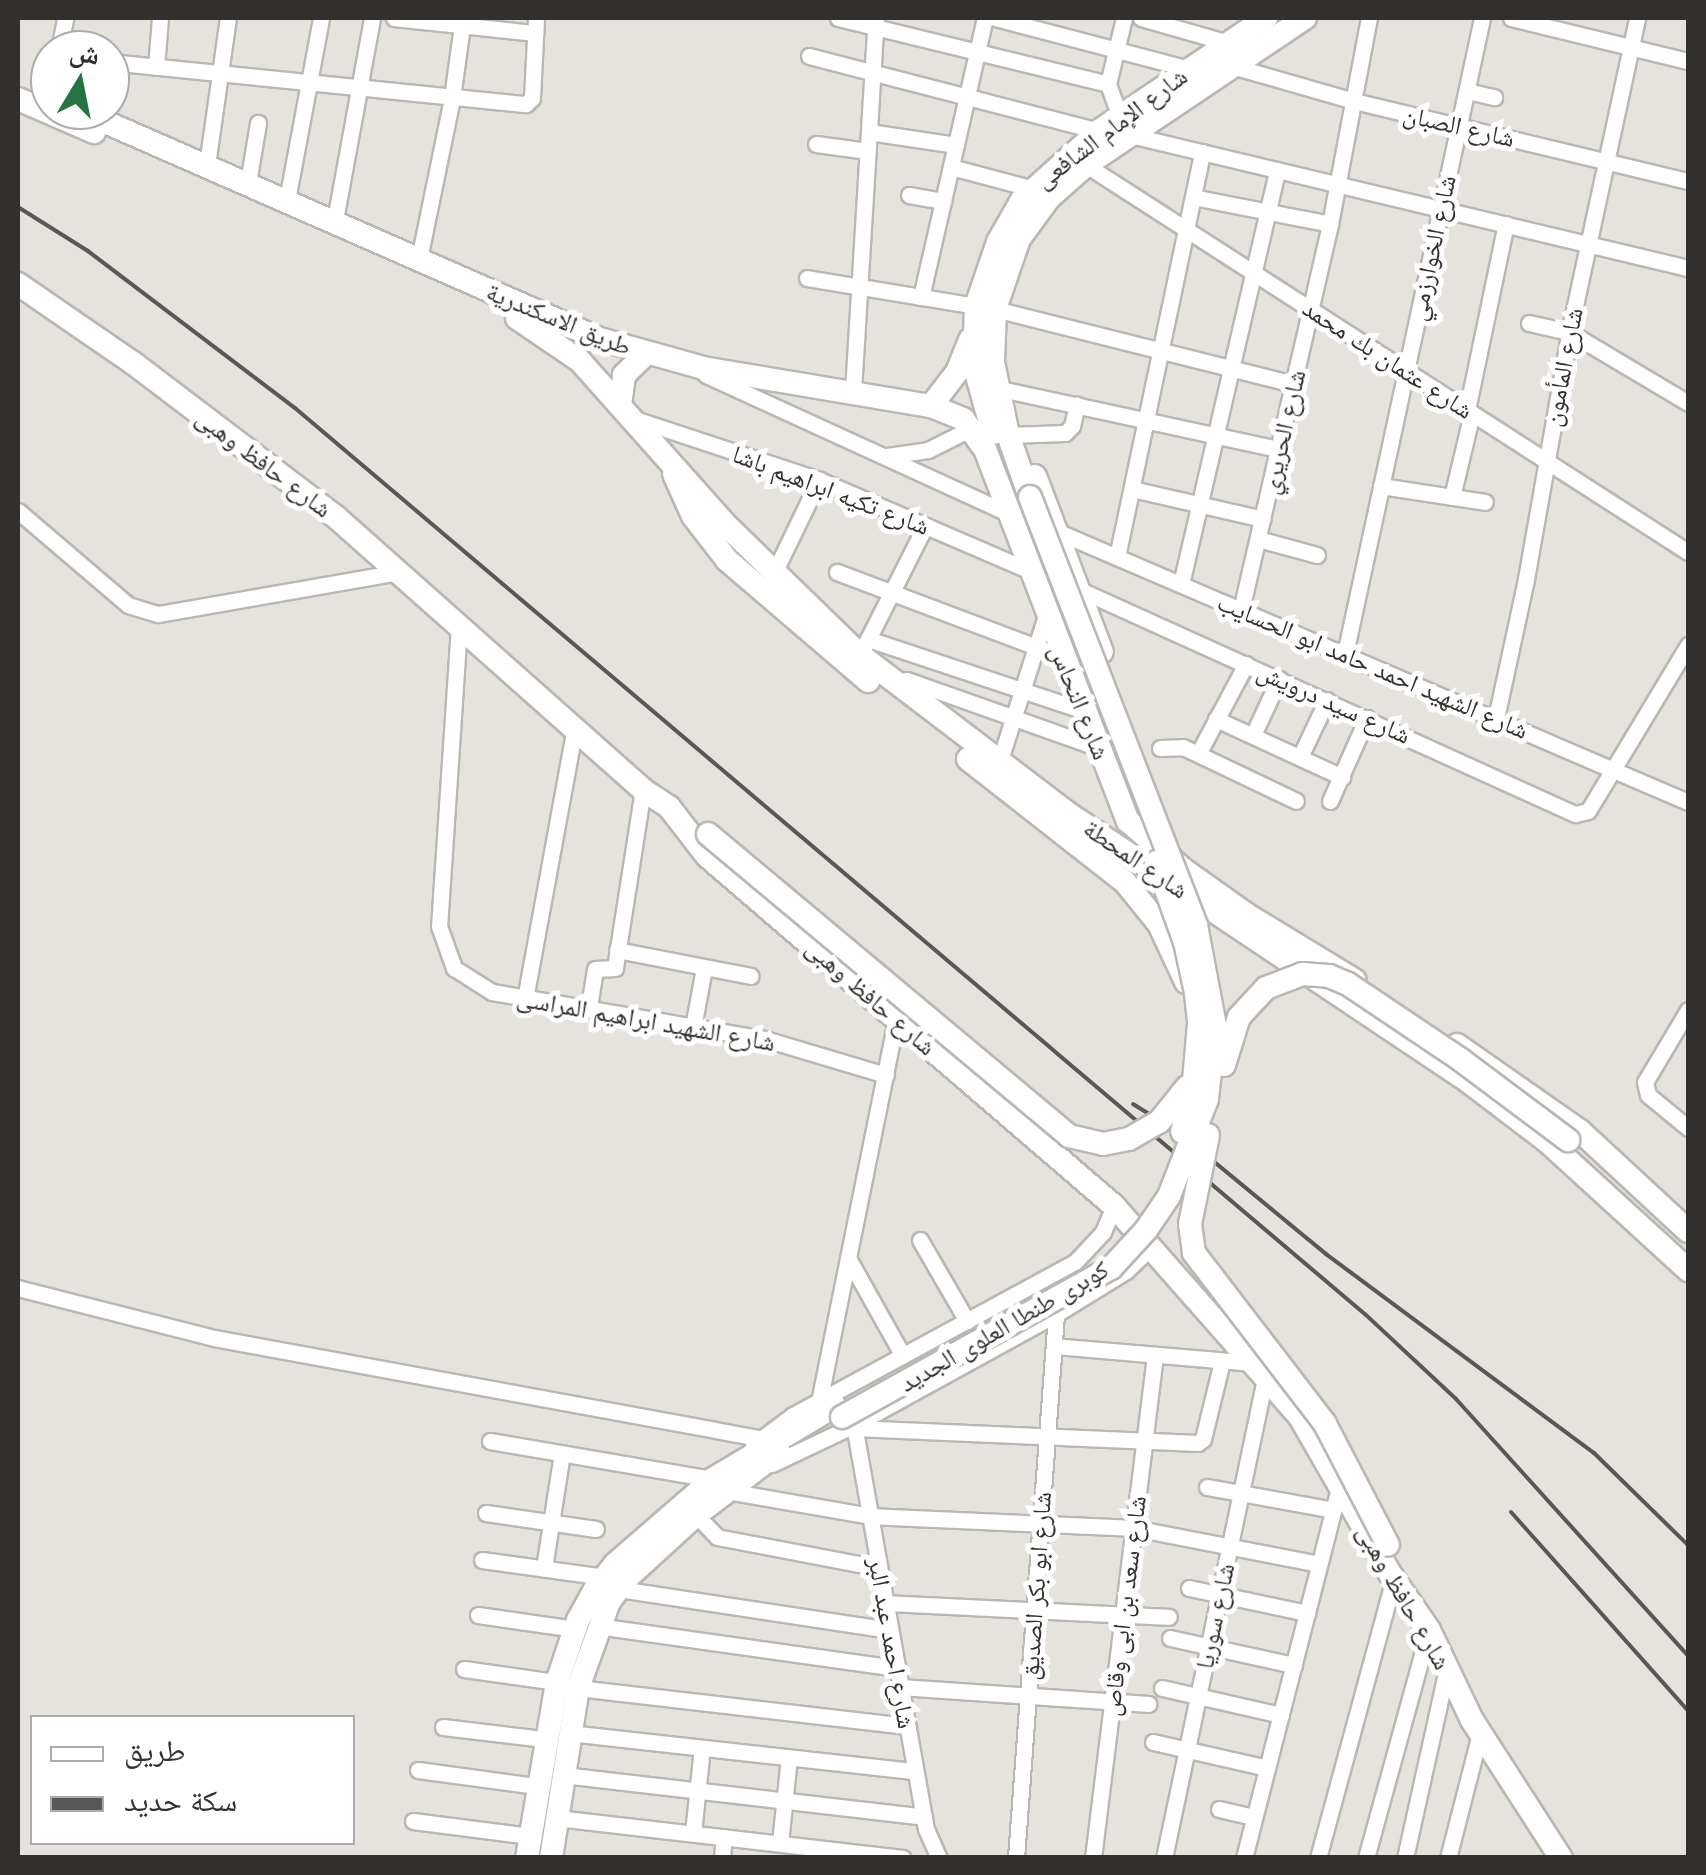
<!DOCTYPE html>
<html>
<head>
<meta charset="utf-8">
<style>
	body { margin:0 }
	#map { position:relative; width:1706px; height:1875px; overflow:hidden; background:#e6e3df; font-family:Inter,"Noto Naskh Arabic",sans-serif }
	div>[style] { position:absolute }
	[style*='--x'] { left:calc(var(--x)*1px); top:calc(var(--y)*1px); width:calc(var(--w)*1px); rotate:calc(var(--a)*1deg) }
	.roads { filter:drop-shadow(2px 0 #bab7b3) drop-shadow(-2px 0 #bab7b3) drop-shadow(0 2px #bab7b3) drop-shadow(0 -2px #bab7b3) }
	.minor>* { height:15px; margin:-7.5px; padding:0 7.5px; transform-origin:7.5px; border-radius:7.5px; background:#fff }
	.secondary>* { height:22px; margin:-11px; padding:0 11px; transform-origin:11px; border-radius:11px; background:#fff }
	.rail>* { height:4px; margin:-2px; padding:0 2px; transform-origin:2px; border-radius:2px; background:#5a5856 }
	.bridges { filter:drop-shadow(2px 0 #bab7b3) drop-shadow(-2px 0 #bab7b3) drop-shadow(0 2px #bab7b3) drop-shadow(0 -2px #bab7b3) }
	.secondary-bridge>* { height:22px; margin:-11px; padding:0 11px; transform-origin:11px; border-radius:11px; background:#fff }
	span { translate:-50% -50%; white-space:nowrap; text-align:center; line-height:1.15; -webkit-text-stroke:10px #fff; paint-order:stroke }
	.street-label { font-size:25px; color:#31302f }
	.frame { position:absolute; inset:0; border:20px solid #31302f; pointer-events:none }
	.legend { position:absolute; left:30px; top:1715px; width:325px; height:130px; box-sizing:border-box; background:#fff; border:2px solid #adacac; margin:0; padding:12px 18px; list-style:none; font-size:30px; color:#31302f }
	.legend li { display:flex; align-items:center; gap:20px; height:50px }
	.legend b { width:50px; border:2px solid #adacac }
	.north { position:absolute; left:30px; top:30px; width:100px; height:100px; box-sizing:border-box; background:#fff; border:2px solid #adacac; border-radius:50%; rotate:10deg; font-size:28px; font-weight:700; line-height:40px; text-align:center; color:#31302f }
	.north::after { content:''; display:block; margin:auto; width:35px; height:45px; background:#277443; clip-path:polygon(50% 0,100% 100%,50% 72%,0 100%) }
</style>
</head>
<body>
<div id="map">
	<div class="roads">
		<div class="minor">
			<i style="--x:394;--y:18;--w:142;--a:6.1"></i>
			<i style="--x:838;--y:18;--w:278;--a:13.7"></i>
			<i style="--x:995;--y:18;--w:201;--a:14.7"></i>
			<i style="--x:1141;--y:18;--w:91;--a:15.9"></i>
			<i style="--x:1511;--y:18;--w:182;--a:13.7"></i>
			<i style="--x:59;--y:50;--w:33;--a:-79"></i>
			<i style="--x:809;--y:56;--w:300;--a:14.5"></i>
			<i style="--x:110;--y:62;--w:418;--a:5.8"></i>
			<i style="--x:526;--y:104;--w:8;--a:-45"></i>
			<i style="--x:532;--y:98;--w:80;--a:-87.1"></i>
			<i style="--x:1232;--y:66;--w:127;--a:16"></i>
			<i style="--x:1354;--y:101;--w:343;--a:13.5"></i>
			<i style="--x:156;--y:67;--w:49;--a:-85.3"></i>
			<i style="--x:1467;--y:91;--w:28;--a:13"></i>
			<i style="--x:48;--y:97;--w:8;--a:-76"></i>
			<i style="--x:1120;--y:117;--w:35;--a:-110"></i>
			<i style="--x:1108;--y:84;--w:68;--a:-76.4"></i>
			<i style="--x:869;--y:132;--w:88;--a:8.5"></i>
			<i style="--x:1130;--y:135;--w:574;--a:13.41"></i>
			<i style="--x:816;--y:144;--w:52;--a:7.7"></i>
			<i style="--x:207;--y:165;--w:148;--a:-81.9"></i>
			<i style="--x:1086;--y:165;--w:716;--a:32.74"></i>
			<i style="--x:951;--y:167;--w:82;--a:14.9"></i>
			<i style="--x:248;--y:183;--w:61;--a:-80.5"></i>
			<i style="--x:909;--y:195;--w:35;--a:10"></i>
			<i style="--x:1193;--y:197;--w:140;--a:11.1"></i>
			<i style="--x:287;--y:200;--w:185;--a:-79.4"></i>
			<i style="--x:335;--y:220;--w:205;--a:-79.6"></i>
			<i style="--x:419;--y:259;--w:164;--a:-78.4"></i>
			<i style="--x:452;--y:98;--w:81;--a:-82.2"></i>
			<i style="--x:807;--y:278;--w:171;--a:9.4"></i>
			<i style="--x:921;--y:297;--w:286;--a:-77.1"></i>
			<i style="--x:995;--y:309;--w:308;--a:14.1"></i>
			<i style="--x:1529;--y:323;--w:41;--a:12.7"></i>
			<i style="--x:1569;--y:332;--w:139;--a:30.8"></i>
			<i style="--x:706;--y:375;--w:331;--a:24.6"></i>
			<i style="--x:996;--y:388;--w:289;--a:12.2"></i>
			<i style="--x:853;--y:391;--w:374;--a:-86.5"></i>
			<i style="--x:1467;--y:410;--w:190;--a:-78.2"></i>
			<i style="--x:635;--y:419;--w:194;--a:18.3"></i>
			<i style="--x:819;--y:480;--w:228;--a:23.3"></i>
			<i style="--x:1008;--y:435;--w:57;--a:-2"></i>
			<i style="--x:1065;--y:433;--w:10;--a:-45"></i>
			<i style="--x:1072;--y:426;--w:22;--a:-77"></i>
			<i style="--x:887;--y:456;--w:41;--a:-8.3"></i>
			<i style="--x:928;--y:450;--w:49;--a:-26.6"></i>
			<i style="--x:1381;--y:486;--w:105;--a:8.7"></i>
			<i style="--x:1132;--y:489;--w:134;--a:12.9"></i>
			<i style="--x:1452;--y:497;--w:86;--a:-76.6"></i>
			<i style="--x:18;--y:511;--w:145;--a:40.5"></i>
			<i style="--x:128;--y:605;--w:31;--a:17"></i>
			<i style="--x:158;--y:614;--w:245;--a:-9.9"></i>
			<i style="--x:1056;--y:531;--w:688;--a:23.21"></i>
			<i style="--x:1258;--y:539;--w:61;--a:15.2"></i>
			<i style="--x:1117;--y:557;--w:414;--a:-78.1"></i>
			<i style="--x:837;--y:572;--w:239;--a:20.6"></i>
			<i style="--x:773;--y:575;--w:106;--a:-64.2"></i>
			<i style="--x:1181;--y:584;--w:425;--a:-76.9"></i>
			<i style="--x:1078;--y:589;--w:546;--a:24.36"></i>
			<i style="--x:1575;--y:814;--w:13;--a:-13"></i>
			<i style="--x:1588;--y:811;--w:194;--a:-58.9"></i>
			<i style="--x:1241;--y:610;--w:396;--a:-77"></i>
			<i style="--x:1330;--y:224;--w:210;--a:-79.3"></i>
			<i style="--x:459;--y:626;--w:301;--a:93.8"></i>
			<i style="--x:439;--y:926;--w:45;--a:70.3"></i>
			<i style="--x:454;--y:968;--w:45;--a:32.3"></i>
			<i style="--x:492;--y:992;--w:277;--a:9.8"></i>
			<i style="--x:765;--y:1039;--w:126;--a:16.6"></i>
			<i style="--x:868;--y:639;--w:225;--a:18.4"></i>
			<i style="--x:864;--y:647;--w:136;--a:-63.2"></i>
			<i style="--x:1345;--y:654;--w:651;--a:-77.84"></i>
			<i style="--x:896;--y:682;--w:11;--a:-10"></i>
			<i style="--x:907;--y:680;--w:204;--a:19.5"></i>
			<i style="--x:1496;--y:718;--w:142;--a:-77.8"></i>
			<i style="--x:1526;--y:579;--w:259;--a:-80"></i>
			<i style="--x:1571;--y:324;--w:313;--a:-77.8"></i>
			<i style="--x:1216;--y:719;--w:139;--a:24.7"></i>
			<i style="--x:1253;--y:735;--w:62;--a:-65.1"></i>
			<i style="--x:1160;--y:748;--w:23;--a:-2"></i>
			<i style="--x:1183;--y:747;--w:125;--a:25.5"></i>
			<i style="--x:1198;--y:754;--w:102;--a:-61.9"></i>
			<i style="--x:1300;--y:757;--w:63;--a:-64.7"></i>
			<i style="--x:999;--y:763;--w:154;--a:-72.3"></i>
			<i style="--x:1330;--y:801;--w:91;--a:-66"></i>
			<i style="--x:617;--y:950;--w:136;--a:11"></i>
			<i style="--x:525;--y:999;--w:278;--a:-79.6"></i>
			<i style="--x:589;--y:1007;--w:38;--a:-81"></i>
			<i style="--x:595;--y:969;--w:20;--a:-3"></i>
			<i style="--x:615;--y:968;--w:180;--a:-81.1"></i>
			<i style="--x:1688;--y:1010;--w:84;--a:120.8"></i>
			<i style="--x:1645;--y:1082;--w:13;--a:77"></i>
			<i style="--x:1648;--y:1095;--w:52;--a:39.5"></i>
			<i style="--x:693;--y:1027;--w:60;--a:-79.4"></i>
			<i style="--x:920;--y:1240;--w:94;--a:59.9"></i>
			<i style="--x:848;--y:1258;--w:112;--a:60.7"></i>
			<i style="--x:18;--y:1288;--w:202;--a:14.3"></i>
			<i style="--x:214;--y:1338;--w:554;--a:10.4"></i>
			<i style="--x:1054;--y:1346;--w:201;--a:4.9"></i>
			<i style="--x:819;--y:1402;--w:391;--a:-78.6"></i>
			<i style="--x:854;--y:1425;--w:410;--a:79.9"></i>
			<i style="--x:926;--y:1829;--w:32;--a:66"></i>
			<i style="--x:854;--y:1428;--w:344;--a:2.5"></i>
			<i style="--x:1198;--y:1443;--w:6;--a:-39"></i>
			<i style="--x:1203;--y:1439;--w:80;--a:-76.3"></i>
			<i style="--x:490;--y:1441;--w:226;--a:9.7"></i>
			<i style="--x:753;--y:1445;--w:50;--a:-36.9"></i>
			<i style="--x:793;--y:1415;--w:321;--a:-28.5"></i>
			<i style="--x:1075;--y:1262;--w:41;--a:-47"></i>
			<i style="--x:1103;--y:1232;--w:28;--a:-67"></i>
			<i style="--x:772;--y:1464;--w:91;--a:-25.4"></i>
			<i style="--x:854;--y:1425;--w:230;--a:-28.8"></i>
			<i style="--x:1056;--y:1314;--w:82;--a:-31.6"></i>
			<i style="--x:1126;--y:1271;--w:35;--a:-44"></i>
			<i style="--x:1207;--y:1487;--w:128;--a:10.3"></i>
			<i style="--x:727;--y:1491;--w:145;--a:9.9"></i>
			<i style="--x:870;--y:1516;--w:264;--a:2.6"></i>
			<i style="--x:1134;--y:1528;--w:188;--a:11"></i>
			<i style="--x:486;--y:1513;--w:111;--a:8.3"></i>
			<i style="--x:696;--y:1515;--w:30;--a:46"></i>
			<i style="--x:717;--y:1537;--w:165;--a:10.8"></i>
			<i style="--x:482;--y:1560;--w:124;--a:7.9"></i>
			<i style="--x:544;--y:1568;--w:116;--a:-81.1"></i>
			<i style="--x:1189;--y:1588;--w:121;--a:12"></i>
			<i style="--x:619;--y:1589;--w:274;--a:8.6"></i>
			<i style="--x:886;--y:1603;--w:283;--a:2.8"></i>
			<i style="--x:478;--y:1615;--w:98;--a:8.2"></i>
			<i style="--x:597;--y:1626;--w:303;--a:8"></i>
			<i style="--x:1170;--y:1638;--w:127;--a:12.3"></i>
			<i style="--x:464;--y:1669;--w:94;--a:8"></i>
			<i style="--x:900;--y:1687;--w:249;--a:3.9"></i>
			<i style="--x:578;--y:1688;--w:331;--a:6.6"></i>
			<i style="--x:1162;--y:1688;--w:122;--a:12.8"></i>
			<i style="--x:443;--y:1727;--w:102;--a:6.8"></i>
			<i style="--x:569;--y:1733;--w:348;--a:6.3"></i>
			<i style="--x:1153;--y:1742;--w:117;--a:12.8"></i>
			<i style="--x:418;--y:1770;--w:120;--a:7.7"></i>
			<i style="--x:563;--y:1775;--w:363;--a:6.6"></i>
			<i style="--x:1219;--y:1809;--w:36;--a:13"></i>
			<i style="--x:557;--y:1818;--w:348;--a:6.6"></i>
			<i style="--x:413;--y:1821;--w:118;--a:7.3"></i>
			<i style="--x:693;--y:1833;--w:85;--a:-84"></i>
			<i style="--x:780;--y:1843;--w:86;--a:-84"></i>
			<i style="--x:722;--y:1858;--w:21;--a:-85"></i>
			<i style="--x:1016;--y:1858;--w:545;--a:-85.79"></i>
			<i style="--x:1093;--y:1858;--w:507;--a:-82.97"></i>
			<i style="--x:1164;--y:1858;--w:495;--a:-78.1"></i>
			<i style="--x:1244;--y:1858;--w:386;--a:-75.6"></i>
			<i style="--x:1318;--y:1858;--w:290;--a:-74.8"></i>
			<i style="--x:1366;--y:1858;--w:237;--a:-74.6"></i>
			<i style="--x:1405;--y:1858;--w:195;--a:-77.5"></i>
			<i style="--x:1448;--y:1858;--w:129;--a:-75.6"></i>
		</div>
		<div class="secondary">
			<i style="--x:18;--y:99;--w:83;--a:23.5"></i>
			<i style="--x:78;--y:110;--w:570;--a:23.69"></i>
			<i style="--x:600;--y:339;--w:107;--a:15.7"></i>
			<i style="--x:703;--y:368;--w:231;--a:9.5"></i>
			<i style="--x:931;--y:406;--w:35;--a:22"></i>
			<i style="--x:963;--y:419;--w:37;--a:54"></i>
			<i style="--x:985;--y:449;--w:399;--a:69"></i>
			<i style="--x:1128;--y:821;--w:74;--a:41.2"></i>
			<i style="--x:1184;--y:870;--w:76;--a:35.4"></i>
			<i style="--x:1246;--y:914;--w:127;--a:31.4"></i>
			<i style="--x:18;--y:284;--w:140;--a:34.5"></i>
			<i style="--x:133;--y:363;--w:255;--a:37.2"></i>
			<i style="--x:336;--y:517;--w:411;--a:41.6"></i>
			<i style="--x:643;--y:790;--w:31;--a:33"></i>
			<i style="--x:669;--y:807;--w:62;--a:52.2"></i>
			<i style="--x:707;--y:856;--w:537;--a:40.69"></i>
			<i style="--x:1114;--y:1206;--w:281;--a:48.6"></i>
			<i style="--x:1300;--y:1417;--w:179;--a:60.1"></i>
			<i style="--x:1389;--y:1572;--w:70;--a:55.4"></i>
			<i style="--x:1429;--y:1630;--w:100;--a:64.5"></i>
			<i style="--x:1472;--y:1720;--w:164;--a:57.2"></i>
			<i style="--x:517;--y:318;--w:76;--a:34.3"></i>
			<i style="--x:580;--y:361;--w:222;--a:48.3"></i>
			<i style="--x:728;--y:527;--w:184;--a:44.1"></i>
			<i style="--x:860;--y:655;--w:259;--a:37.3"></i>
			<i style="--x:1066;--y:812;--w:475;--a:33.8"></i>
			<i style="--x:1461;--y:1076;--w:109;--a:37.2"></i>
			<i style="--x:1548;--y:1142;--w:190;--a:42.4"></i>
			<i style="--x:620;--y:405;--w:30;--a:-82"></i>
			<i style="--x:624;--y:375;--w:30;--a:-44"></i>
			<i style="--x:931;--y:406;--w:43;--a:-52.6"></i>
			<i style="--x:957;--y:372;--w:35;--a:-68"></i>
			<i style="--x:993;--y:433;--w:71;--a:-105.6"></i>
			<i style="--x:974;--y:365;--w:59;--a:-88.1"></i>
			<i style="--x:976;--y:306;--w:68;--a:-71"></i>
			<i style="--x:998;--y:242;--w:48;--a:-60.3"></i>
			<i style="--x:1022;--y:200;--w:103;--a:-41.9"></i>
			<i style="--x:1099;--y:131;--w:202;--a:-34.1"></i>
			<i style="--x:674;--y:474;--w:46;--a:65.7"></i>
			<i style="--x:693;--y:516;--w:56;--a:52.3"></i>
			<i style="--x:727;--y:560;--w:186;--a:40.6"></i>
			<i style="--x:1035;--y:476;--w:188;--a:69.2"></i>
			<i style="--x:1030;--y:497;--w:66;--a:-109.5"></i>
			<i style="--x:1008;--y:435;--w:75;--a:-101.6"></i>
			<i style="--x:993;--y:362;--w:53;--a:-87.8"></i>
			<i style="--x:995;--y:309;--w:74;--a:-71.1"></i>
			<i style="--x:1019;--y:239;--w:51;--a:-53.8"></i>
			<i style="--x:1049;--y:198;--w:50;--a:-41.7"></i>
			<i style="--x:1086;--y:165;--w:264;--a:-33.9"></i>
			<i style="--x:968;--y:759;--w:199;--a:38.1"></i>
			<i style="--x:1125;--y:882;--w:54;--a:51"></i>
			<i style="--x:1159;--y:924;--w:64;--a:65"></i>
			<i style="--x:1457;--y:1045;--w:150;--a:35"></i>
			<i style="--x:1580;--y:1131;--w:147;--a:42.8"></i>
			<i style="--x:527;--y:1858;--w:179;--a:-80.3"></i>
			<i style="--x:557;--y:1682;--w:65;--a:-71.3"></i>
			<i style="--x:578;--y:1620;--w:35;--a:-61"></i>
			<i style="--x:595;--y:1589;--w:32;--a:-51"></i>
			<i style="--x:615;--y:1564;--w:130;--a:-40.9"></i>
			<i style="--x:713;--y:1479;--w:142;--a:-30.9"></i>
			<i style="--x:551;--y:1858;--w:172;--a:-81"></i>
			<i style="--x:578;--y:1688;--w:91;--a:-70.2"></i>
			<i style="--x:609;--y:1602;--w:29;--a:-54"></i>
			<i style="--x:626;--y:1579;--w:95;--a:-42.4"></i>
			<i style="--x:696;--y:1515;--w:104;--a:-37.2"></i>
		</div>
	</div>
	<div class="rail">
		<i style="--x:18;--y:207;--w:83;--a:32.2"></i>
		<i style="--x:88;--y:251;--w:260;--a:37.2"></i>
		<i style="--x:295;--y:408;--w:1403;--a:40.26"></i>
		<i style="--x:1366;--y:1315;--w:123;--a:43"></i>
		<i style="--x:1456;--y:1399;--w:346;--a:47.9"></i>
		<i style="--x:1133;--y:1104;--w:53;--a:31.9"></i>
		<i style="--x:1178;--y:1132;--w:192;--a:39.5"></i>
		<i style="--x:1326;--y:1254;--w:334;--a:36.6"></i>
		<i style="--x:1594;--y:1453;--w:132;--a:44.4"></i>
		<i style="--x:1511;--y:1512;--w:266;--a:48.3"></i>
	</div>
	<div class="bridges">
		<div class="secondary-bridge">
			<i style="--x:708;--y:834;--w:471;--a:39.9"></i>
			<i style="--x:1069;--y:1136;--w:35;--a:13"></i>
			<i style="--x:1103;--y:1144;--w:26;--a:-11"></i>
			<i style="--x:1129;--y:1139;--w:34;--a:-30"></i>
			<i style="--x:1159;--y:1122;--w:45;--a:-51.3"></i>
			<i style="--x:1156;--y:862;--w:85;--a:70.1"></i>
			<i style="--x:1185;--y:942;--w:52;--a:77.8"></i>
			<i style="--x:1196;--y:993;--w:31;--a:84"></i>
			<i style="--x:1199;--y:1024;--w:57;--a:95"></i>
			<i style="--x:1194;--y:1081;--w:52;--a:103.2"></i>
			<i style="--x:1224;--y:1065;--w:50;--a:-72.6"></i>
			<i style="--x:1239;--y:1017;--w:40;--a:-47"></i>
			<i style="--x:1266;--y:988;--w:39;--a:-21"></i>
			<i style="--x:1302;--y:974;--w:27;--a:4"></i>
			<i style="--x:1329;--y:976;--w:21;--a:23"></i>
			<i style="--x:1348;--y:984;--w:136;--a:33.9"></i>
			<i style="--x:1461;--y:1060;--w:134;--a:36.8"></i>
			<i style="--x:1208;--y:1135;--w:91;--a:101.4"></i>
			<i style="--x:1190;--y:1224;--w:29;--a:82"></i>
			<i style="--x:1194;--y:1253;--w:215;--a:52.5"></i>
			<i style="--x:1325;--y:1424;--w:136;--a:62.5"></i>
			<i style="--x:842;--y:1417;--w:308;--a:-29"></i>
			<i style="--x:1111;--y:1268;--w:52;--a:-47.4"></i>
			<i style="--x:1146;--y:1230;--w:41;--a:-55.9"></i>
			<i style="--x:1169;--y:1196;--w:104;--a:-68.6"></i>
			<i style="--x:1207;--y:1099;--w:73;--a:-83.7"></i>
			<i style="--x:1215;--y:1026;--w:103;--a:-100.7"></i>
			<i style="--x:1196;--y:925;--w:459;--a:-111.2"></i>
		</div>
	</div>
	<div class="street-label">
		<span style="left:1459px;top:126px;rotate:13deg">شارع الصبان</span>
		<span style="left:1111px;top:128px;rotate:-37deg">شارع الإمام الشافعى</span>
		<span style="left:1432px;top:248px;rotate:-78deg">شارع الخوارزمي</span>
		<span style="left:559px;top:319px;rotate:22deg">طريق الاسكندرية</span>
		<span style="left:1388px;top:359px;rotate:33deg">شارع عثمان بك محمد</span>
		<span style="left:1563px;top:367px;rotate:-79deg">شارع المأمون</span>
		<span style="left:1283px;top:432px;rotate:-77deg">شارع الحريري</span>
		<span style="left:264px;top:463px;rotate:37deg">شارع حافظ وهبى</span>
		<span style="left:831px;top:490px;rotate:21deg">شارع تكيه ابراهيم باشا</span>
		<span style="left:1373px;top:666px;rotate:23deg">شارع الشهيد احمد حامد ابو الحسايب</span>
		<span style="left:1080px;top:702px;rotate:68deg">شارع النحاس</span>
		<span style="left:1334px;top:703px;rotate:24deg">شارع سيد درويش</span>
		<span style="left:1136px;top:859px;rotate:34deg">شارع المحطة</span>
		<span style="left:871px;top:997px;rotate:41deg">شارع حافظ وهبى</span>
		<span style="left:646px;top:1020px;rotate:10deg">شارع الشهيد ابراهيم المراسى</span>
		<span style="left:1004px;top:1326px;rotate:-30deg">كوبرى طنطا العلوى الجديد</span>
		<span style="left:1036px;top:1586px;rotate:-86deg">شارع ابو بكر الصديق</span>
		<span style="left:1404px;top:1597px;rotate:60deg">شارع حافظ وهبى</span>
		<span style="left:1124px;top:1606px;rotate:-83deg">شارع سعد بن ابى وقاص</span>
		<span style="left:1215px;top:1616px;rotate:-78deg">شارع سوريا</span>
		<span style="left:892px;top:1643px;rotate:80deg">شارع احمد عبد البر</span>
	</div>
	<div class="frame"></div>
	<ul class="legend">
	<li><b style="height:12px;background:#fff"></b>طريق</li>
	<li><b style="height:12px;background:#5a5856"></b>سكة حديد</li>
	</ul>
	<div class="north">ش</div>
</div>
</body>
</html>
